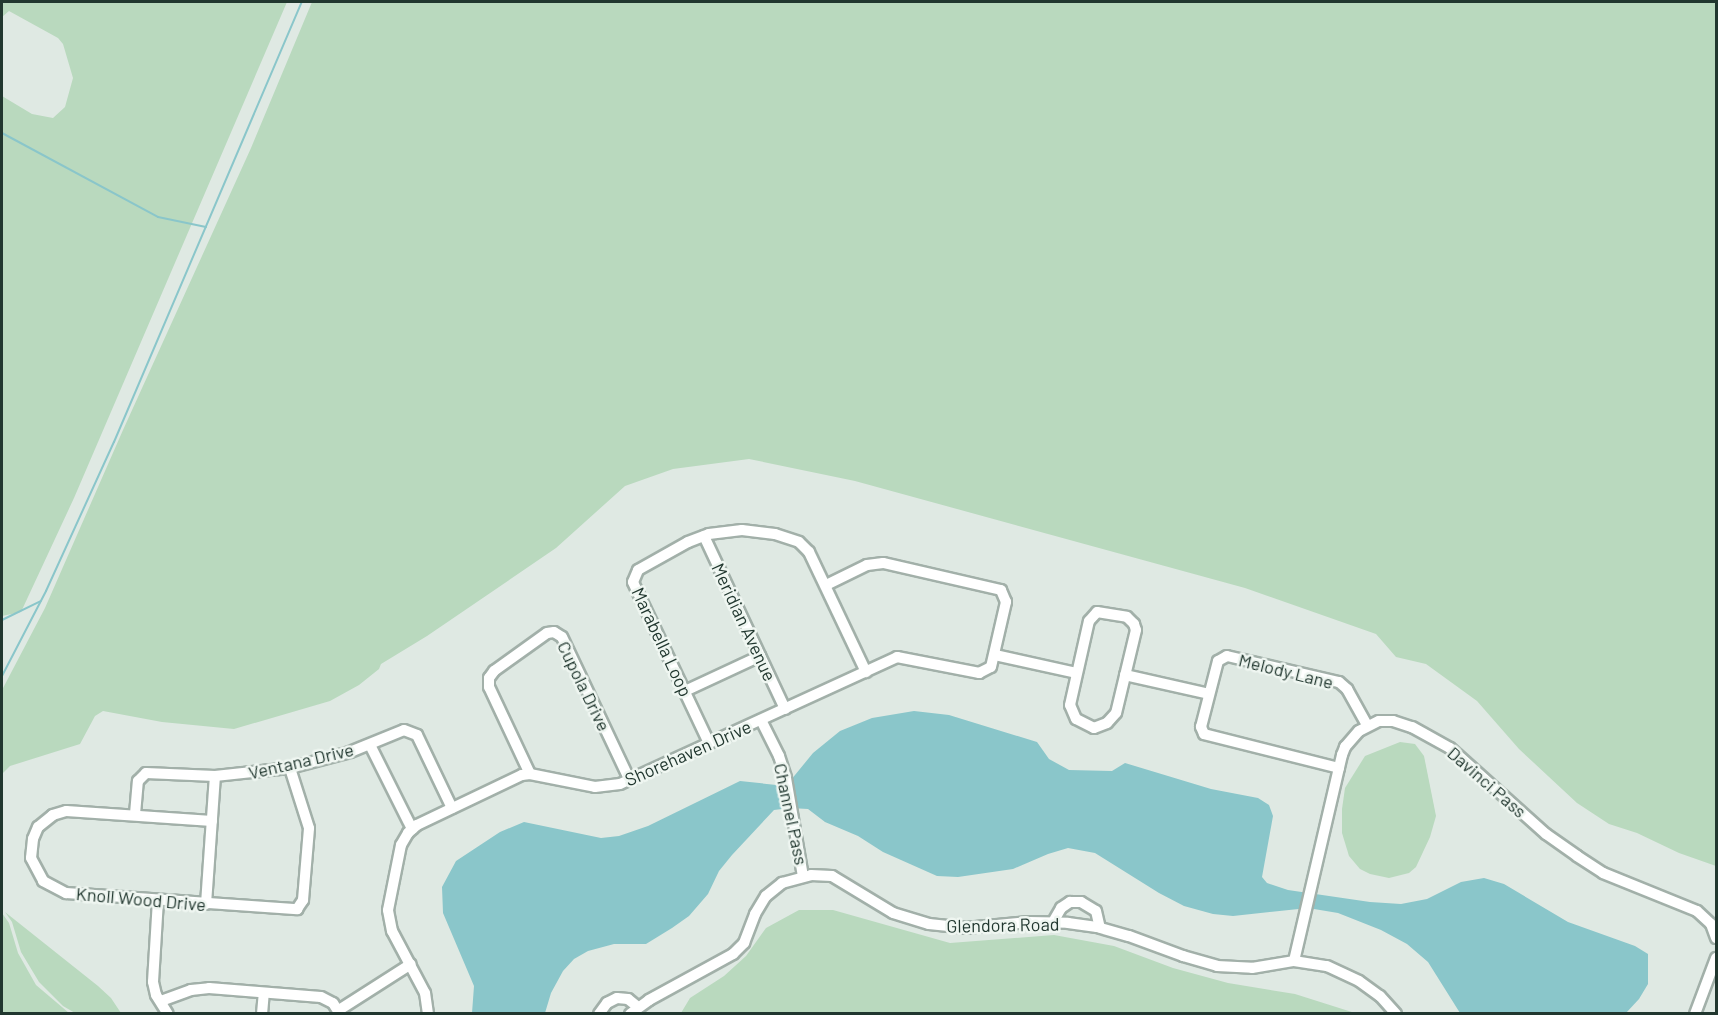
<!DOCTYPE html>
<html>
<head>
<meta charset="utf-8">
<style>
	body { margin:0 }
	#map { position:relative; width:1718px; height:1015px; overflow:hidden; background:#dfe9e3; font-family:Barlow,sans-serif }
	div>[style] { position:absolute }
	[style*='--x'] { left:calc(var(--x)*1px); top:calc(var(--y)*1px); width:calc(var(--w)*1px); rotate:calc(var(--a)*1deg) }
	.green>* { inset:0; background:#b9d9be }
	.water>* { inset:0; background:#8ac6ca }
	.stream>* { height:2px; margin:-1px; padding:0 1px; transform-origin:1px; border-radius:1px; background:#8ac6ca }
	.roads { filter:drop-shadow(2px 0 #a2b0a9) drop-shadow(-2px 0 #a2b0a9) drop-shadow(0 2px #a2b0a9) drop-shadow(0 -2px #a2b0a9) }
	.minor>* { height:10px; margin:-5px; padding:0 5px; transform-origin:5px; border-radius:5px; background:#fff }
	span { translate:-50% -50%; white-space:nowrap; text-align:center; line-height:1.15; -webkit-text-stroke:5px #eff6f1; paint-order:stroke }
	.street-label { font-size:18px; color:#21372f }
	.frame { position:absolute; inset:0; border:3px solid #21372f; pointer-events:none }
</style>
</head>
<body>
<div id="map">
	<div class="green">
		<i style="clip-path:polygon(2px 2px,287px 2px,74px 498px,21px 612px,2px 616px,2px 96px,32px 114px,53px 118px,65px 107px,73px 78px,63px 44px,58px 38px,9px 11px,2px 17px)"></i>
		<i style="clip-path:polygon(312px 2px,1716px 2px,1716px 866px,1679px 853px,1637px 833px,1609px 824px,1577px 803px,1519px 749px,1477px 701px,1426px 664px,1396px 657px,1376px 634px,1245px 588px,855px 481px,749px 459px,673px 469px,625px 486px,556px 548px,427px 636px,381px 664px,379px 669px,359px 685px,330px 701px,234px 729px,162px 722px,103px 711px,95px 716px,80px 744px,10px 766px,2px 774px,2px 690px,45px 608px,123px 430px,251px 148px)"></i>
		<i style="clip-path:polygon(1400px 742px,1415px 744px,1424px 756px,1436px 816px,1430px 837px,1416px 867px,1409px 873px,1389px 878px,1370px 874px,1360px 869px,1349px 856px,1342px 833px,1342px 809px,1345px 788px,1365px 756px)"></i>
		<i style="clip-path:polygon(799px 910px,833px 910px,950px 943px,1054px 935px,1114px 946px,1173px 968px,1228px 983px,1295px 994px,1355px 1013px,681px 1013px,690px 998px,724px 976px,746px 956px,766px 928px)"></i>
		<i style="clip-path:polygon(5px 912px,98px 986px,111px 998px,121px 1013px,75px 1013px,63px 1006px,39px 982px,21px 952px,12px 922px)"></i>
		<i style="clip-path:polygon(2px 913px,9px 923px,18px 953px,36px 985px,69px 1013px,2px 1013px)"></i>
	</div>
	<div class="water">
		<i style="clip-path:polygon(914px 711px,949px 715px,1037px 742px,1049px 759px,1069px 770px,1112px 771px,1125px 763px,1211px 789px,1258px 798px,1269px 805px,1273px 816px,1262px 877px,1267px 883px,1288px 890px,1370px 902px,1401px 904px,1427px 899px,1461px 882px,1484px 878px,1504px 884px,1568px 922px,1635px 946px,1648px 954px,1648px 984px,1639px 999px,1626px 1013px,1460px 1013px,1428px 962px,1407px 944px,1381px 930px,1338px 913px,1308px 908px,1233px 916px,1213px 914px,1184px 906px,1159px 893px,1095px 853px,1068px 848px,1048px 854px,1013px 869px,958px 877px,937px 876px,883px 852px,858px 836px,825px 822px,808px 809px,790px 808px,774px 810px,732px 855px,719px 871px,708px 894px,689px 916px,672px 928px,646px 944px,614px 944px,588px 951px,574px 959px,563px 971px,551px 993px,545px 1013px,472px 1013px,474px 986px,443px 913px,442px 887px,456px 861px,500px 832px,524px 822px,601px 838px,619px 836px,648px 826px,740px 781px,786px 786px,813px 753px,840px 731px,872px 718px)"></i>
	</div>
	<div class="stream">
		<i style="--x:2;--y:133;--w:177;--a:28.3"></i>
		<i style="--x:158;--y:217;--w:49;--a:11.8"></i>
		<i style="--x:2;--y:620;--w:43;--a:-26"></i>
		<i style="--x:2;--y:676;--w:96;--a:-62.6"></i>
		<i style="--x:46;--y:591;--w:164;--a:-65.5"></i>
		<i style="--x:114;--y:442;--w:478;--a:-66.9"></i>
	</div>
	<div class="roads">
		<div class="minor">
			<i style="--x:704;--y:536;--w:191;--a:64.9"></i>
			<i style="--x:1097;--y:612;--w:30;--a:9"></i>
			<i style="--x:1127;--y:617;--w:10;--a:45"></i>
			<i style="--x:1134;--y:624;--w:6;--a:72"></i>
			<i style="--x:1136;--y:630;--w:85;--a:103.5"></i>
			<i style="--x:1116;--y:713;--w:13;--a:132"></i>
			<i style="--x:1107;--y:723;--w:14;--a:159"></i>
			<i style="--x:1094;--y:728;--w:20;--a:-153"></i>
			<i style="--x:1076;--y:719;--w:15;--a:-113"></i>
			<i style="--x:1070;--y:705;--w:86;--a:-77.3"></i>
			<i style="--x:1089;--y:621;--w:12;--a:-48"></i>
			<i style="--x:995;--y:655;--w:83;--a:12.5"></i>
			<i style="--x:1125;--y:675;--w:86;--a:12.7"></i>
			<i style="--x:685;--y:691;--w:83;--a:-25"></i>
			<i style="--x:761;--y:720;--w:40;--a:63.4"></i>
			<i style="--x:779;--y:756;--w:23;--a:72"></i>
			<i style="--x:786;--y:778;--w:99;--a:80.2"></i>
			<i style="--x:709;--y:743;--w:178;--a:-115.3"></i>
			<i style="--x:633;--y:582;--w:13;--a:-67"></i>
			<i style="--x:638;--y:570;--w:57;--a:-29.2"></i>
			<i style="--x:688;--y:542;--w:22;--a:-21"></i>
			<i style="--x:709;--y:534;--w:33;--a:-7"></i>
			<i style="--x:742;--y:530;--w:33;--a:7"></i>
			<i style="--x:775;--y:534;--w:25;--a:18"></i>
			<i style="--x:799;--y:542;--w:14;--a:45"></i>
			<i style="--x:809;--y:552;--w:133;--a:64.6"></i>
			<i style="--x:370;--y:745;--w:94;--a:63.4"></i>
			<i style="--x:1339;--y:768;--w:139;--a:-165.9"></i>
			<i style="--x:1204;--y:734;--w:8;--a:-113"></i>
			<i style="--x:1201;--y:727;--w:68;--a:-75.6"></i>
			<i style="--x:1218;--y:661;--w:10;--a:-29"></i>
			<i style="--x:1227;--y:656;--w:115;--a:13.1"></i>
			<i style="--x:1339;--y:682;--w:11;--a:41"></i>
			<i style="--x:1347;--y:689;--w:41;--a:60.9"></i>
			<i style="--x:530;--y:774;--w:96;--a:-115.2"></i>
			<i style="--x:489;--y:687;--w:9;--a:-90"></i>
			<i style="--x:489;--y:678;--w:9;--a:-54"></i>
			<i style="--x:494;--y:671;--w:65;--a:-35.6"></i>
			<i style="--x:547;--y:633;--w:7;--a:-8"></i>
			<i style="--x:554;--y:632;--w:9;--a:32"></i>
			<i style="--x:562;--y:637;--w:157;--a:64.7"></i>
			<i style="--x:135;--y:814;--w:33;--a:-85"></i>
			<i style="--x:138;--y:781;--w:11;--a:-45"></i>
			<i style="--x:146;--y:773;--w:69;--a:2.5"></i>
			<i style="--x:215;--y:776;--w:75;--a:-6.1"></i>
			<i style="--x:290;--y:768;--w:62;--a:-14.9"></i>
			<i style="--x:350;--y:752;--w:58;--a:-22.2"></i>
			<i style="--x:404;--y:730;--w:14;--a:21"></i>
			<i style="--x:417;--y:735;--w:81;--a:64.4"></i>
			<i style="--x:212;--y:821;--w:146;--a:-176.1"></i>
			<i style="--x:66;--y:811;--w:14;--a:163"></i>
			<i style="--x:53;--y:815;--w:19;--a:141"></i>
			<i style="--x:38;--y:827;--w:13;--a:113"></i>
			<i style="--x:33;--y:839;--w:19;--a:96"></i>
			<i style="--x:31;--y:858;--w:26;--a:62"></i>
			<i style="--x:43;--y:881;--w:26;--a:28"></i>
			<i style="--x:66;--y:893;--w:232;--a:4"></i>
			<i style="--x:297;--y:909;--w:11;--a:-56"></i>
			<i style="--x:303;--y:900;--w:72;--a:-85.2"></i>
			<i style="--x:309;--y:828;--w:63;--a:-107.6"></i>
			<i style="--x:158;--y:900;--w:82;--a:93.5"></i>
			<i style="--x:153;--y:982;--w:13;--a:77"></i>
			<i style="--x:156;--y:995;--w:22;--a:58"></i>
			<i style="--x:206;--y:904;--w:128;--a:-86"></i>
			<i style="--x:1053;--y:922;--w:16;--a:-60"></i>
			<i style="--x:1061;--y:908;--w:11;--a:-34"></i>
			<i style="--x:1070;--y:902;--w:11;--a:0"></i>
			<i style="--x:1081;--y:902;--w:17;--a:31"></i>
			<i style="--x:1096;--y:911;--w:17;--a:77"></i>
			<i style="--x:1294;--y:961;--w:212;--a:-76.9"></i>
			<i style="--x:1342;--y:755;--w:9;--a:-69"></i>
			<i style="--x:1345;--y:747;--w:21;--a:-49"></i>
			<i style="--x:1359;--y:731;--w:22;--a:-27"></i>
			<i style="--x:1379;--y:721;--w:14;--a:0"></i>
			<i style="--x:1393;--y:721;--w:20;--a:18"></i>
			<i style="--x:1412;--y:727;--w:43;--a:28.9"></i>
			<i style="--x:1450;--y:748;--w:129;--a:41.9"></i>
			<i style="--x:1546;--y:834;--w:38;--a:35"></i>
			<i style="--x:1577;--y:856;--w:31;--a:33"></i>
			<i style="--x:1603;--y:873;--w:101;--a:22"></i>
			<i style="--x:1697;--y:911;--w:19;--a:43"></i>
			<i style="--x:1711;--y:924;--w:15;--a:70"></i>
			<i style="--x:161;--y:1001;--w:32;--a:-20"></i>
			<i style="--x:191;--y:990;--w:18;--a:-6"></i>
			<i style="--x:209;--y:988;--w:112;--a:4.6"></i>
			<i style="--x:321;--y:997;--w:13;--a:27"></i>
			<i style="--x:333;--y:1003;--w:13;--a:58"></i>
			<i style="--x:339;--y:1010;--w:85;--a:-32.6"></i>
			<i style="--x:262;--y:1014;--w:21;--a:-85"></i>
			<i style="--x:428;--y:1014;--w:21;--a:-98"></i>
			<i style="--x:425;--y:993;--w:70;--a:-118"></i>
			<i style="--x:392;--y:931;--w:21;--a:-101"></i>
			<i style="--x:388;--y:910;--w:66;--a:-78.7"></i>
			<i style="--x:401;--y:845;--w:14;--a:-60"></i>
			<i style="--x:408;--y:833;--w:12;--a:-42"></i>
			<i style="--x:417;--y:825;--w:116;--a:-25.5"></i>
			<i style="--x:522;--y:775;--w:8;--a:-7"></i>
			<i style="--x:530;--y:774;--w:66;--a:11.3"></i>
			<i style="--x:595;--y:787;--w:25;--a:-7"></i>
			<i style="--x:620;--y:784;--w:305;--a:-24.6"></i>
			<i style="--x:897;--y:657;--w:84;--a:11"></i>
			<i style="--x:979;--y:673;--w:13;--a:-27"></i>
			<i style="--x:991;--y:667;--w:67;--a:-77"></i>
			<i style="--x:1006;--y:602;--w:13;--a:-113"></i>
			<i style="--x:1001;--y:590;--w:121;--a:-167.1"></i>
			<i style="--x:883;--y:563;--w:16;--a:173"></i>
			<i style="--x:867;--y:565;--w:46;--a:154"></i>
			<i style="--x:599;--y:1014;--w:14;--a:-54"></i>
			<i style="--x:607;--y:1003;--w:11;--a:-27"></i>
			<i style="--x:617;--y:998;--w:11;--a:5"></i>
			<i style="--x:628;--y:999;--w:13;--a:39"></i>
			<i style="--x:630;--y:1014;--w:24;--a:-36"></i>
			<i style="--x:649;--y:1000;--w:96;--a:-28.7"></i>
			<i style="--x:733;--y:954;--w:16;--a:-45"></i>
			<i style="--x:744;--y:943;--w:31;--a:-69"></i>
			<i style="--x:755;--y:914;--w:21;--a:-59"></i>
			<i style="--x:766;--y:896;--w:21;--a:-39"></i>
			<i style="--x:782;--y:883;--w:30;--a:-15"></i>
			<i style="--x:811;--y:875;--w:21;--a:3"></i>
			<i style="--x:832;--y:876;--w:71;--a:31.2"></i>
			<i style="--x:893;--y:913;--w:38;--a:17"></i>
			<i style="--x:929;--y:924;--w:36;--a:6"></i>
			<i style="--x:965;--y:928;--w:64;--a:-5.4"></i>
			<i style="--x:1029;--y:922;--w:39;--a:1"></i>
			<i style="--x:1068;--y:923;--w:29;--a:8"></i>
			<i style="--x:1097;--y:927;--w:33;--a:16"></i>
			<i style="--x:1129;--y:936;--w:58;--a:20.3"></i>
			<i style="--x:1183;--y:956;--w:35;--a:16"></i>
			<i style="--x:1217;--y:966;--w:35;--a:3"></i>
			<i style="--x:1252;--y:968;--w:43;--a:-9.5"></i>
			<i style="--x:1294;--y:961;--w:33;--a:9"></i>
			<i style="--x:1327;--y:966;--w:35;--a:25"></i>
			<i style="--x:1359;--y:981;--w:26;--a:36"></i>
			<i style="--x:1380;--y:996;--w:24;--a:48"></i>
			<i style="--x:1695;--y:1014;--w:60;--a:-69.4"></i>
		</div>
	</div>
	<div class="street-label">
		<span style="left:744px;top:622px;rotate:65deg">Meridian Avenue</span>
		<span style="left:662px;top:642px;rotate:65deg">Marabella Loop</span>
		<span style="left:1286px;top:671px;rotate:14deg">Melody Lane</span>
		<span style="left:584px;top:686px;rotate:64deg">Cupola Drive</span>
		<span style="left:688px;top:753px;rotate:-24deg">Shorehaven Drive</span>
		<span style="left:301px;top:761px;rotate:-13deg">Ventana Drive</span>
		<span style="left:1487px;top:782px;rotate:41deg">Davinci Pass</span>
		<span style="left:791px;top:814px;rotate:78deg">Channel Pass</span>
		<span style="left:141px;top:899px;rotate:5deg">Knoll Wood Drive</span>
		<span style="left:1003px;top:925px;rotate:-1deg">Glendora Road</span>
	</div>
	<div class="frame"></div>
</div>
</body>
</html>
